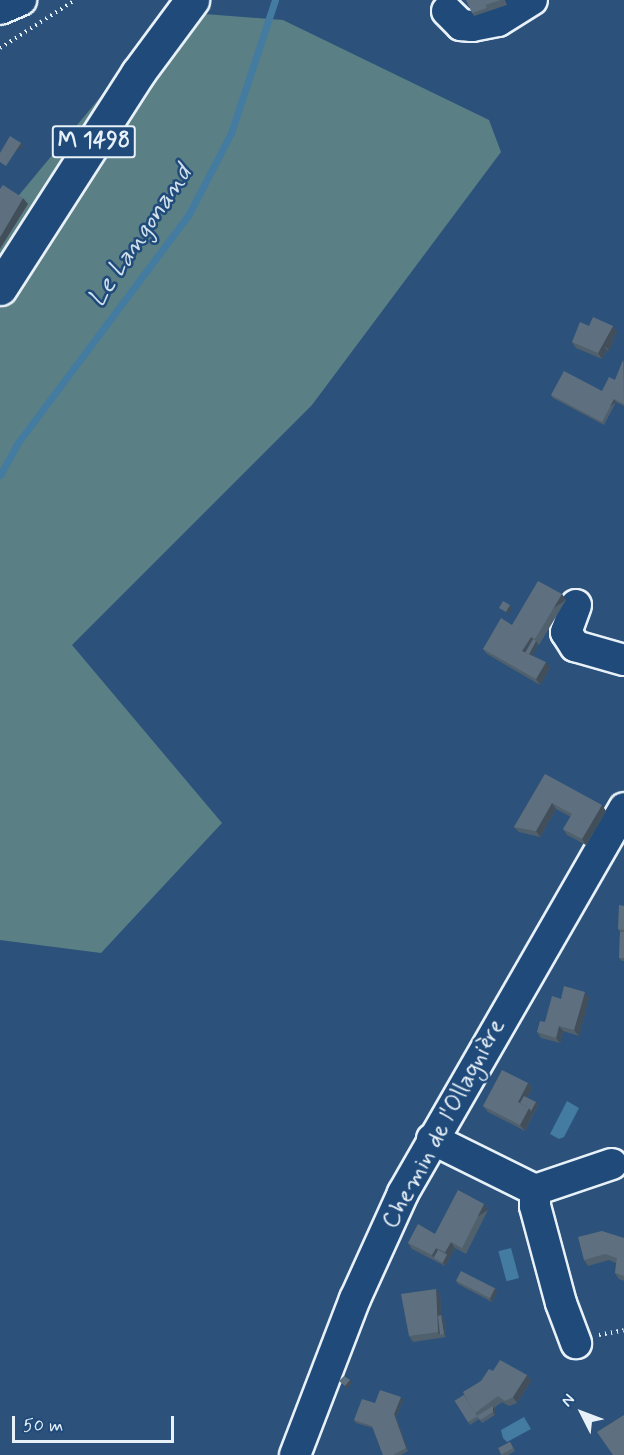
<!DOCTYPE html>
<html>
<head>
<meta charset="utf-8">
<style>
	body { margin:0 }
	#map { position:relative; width:624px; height:1455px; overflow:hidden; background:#2c527b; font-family:Mynerve,sans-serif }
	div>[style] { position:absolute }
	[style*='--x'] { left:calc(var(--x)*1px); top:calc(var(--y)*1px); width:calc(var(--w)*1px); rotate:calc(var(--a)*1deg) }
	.green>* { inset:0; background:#5a7f84 }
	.water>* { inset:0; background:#447ba1; transform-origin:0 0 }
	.stream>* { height:7px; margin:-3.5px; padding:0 3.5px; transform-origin:3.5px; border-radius:3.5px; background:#447ba1 }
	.path>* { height:4px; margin-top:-2px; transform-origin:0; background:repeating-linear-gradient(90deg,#e8f1f8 0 1.5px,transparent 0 6px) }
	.roads { filter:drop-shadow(2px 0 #e8f1f8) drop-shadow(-2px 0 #e8f1f8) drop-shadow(0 2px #e8f1f8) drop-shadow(0 -2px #e8f1f8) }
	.minor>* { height:30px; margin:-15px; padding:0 15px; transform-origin:15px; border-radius:15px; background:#1f4a7a }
	.major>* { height:33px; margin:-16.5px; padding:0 16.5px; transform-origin:16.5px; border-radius:16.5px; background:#1f4a7a }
	.wall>* { inset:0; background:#51606d }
	.shaded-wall>* { inset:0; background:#424e59; transform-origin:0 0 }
	.building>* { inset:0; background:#5e707f; transform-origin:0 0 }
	span { translate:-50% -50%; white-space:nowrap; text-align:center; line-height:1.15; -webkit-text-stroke:5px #1f4a7a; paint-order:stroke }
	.shield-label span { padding:2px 4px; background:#1f4a7a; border:2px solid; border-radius:4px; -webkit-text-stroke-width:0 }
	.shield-label { font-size:22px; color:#e8f1f8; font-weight:700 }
	.street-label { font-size:24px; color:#e8f1f8 }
	.water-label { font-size:26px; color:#cfdfeb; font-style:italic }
	.north { position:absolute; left:552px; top:1383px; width:60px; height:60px; -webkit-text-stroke:4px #1f4a7a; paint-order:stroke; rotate:312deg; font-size:16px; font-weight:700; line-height:24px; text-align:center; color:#e8f1f8 }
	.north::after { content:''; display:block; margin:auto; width:21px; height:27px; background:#e8f1f8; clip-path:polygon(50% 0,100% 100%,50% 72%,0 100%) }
	.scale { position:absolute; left:12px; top:1416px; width:162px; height:27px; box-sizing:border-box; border:3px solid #e8f1f8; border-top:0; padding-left:8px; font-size:18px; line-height:21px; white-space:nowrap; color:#e8f1f8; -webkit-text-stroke:4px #1f4a7a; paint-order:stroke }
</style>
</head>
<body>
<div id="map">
	<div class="green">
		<i style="clip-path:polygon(166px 11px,283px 20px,489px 120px,501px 152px,312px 405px,72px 645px,222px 823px,101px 953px,0 940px,0 218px,136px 54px)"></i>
	</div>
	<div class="water">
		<i style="clip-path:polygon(567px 1101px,579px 1108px,564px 1137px,559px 1139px,550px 1134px)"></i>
		<i style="left:511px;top:1248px;width:31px;height:13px;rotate:75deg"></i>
		<i style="clip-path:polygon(524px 1417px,531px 1429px,507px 1442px,503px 1438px,501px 1430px)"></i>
	</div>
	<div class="stream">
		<i style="--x:0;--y:475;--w:35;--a:-61"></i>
		<i style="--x:17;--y:444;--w:287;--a:-53.2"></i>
		<i style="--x:189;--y:214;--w:91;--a:-62.6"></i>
		<i style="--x:231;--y:133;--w:140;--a:-71.7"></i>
	</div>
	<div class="path">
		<i style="--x:0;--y:48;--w:89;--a:-32.6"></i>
		<i style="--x:599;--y:1335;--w:25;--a:-11"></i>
	</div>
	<div class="roads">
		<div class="minor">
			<i style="--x:0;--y:9;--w:23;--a:-23"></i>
			<i style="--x:447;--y:11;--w:20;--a:45"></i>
			<i style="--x:461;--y:25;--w:11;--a:5"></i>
			<i style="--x:472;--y:26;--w:26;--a:-11"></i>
			<i style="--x:498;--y:21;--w:40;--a:-32"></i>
			<i style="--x:576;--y:605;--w:29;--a:110"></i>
			<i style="--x:566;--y:632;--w:17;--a:57"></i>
			<i style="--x:575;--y:646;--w:51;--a:15.9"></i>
			<i style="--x:432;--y:1139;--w:115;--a:26.3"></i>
			<i style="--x:535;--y:1190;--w:81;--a:-18.7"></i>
			<i style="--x:535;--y:1190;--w:16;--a:90"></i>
			<i style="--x:535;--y:1206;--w:100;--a:75"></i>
			<i style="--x:561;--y:1303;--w:43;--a:69.4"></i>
			<i style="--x:295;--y:1455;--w:167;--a:-69"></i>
			<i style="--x:355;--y:1299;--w:116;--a:-65.6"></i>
			<i style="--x:403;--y:1193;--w:444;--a:-60.1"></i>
		</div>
		<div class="major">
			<i style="--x:0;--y:288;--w:255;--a:-57.3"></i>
			<i style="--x:138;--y:73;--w:91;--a:-53.5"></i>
		</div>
	</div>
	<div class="wall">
		<i style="clip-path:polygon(468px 0,505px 0,507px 5px,474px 16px,472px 13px)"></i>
		<i style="clip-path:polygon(589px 326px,613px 326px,617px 332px,612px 341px,613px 342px,609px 351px,607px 350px,602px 359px,576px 348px,572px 342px)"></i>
		<i style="clip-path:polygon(624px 360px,624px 406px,616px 402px,604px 425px,553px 398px,551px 395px,602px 391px,615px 380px)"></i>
		<i style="clip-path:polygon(562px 594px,566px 600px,539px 645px,538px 644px,532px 656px,550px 668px,540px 685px,487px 654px,483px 649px,512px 625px)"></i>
		<i style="clip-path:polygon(545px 774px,606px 811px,586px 845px,567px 835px,563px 829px,571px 817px,556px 809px,540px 837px,519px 832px,514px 827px)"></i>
		<i style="clip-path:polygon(624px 906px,624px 961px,622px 961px,619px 958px,620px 932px,618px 929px)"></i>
		<i style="clip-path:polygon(589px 998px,579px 1036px,563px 1031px,560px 1043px,541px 1038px,537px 1032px,561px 999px)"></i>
		<i style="clip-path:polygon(528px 1083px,532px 1088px,527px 1098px,536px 1102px,538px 1105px,525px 1131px,488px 1112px,483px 1106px)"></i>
		<i style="clip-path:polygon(488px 1210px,466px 1254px,455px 1248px,445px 1266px,412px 1249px,408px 1243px,435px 1234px)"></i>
		<i style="clip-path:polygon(624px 1238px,624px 1281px,619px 1279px,615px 1273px,616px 1263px,609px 1260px,588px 1266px,584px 1260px)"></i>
		<i style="clip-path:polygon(456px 1281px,495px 1288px,497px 1291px,492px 1302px,458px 1284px)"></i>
		<i style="clip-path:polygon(436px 1289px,440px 1295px,441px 1315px,444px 1318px,446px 1337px,413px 1342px,409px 1336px)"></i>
		<i style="clip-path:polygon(493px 1371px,527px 1375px,531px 1381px,517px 1403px,509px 1406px,502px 1402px,495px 1407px,495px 1415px,482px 1423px,479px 1419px,470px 1425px,455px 1401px,464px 1395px)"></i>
		<i style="clip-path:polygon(403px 1400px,396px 1417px,408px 1451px,401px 1455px,383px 1455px,373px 1428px,356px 1423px,354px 1420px,375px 1403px)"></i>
		<i style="clip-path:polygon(510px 1442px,515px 1451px,508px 1455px,501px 1455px,498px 1448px)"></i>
	</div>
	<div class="shaded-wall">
		<i style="left:21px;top:143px;width:4px;height:27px;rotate:56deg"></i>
		<i style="clip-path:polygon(23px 198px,28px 204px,0 249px,0 237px)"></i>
		<i style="clip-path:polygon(613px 326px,617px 332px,612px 341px,613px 342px,609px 351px,607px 348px,604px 346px,607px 350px,602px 359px,598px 353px)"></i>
		<i style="left:614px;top:399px;width:4px;height:26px;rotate:56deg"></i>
		<i style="left:562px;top:594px;width:7px;height:52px;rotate:56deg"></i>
		<i style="clip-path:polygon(510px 605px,512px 608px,508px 615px,506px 612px)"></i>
		<i style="clip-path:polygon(531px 637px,535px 642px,527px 656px,522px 651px)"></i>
		<i style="clip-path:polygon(536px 641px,538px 644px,530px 660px,528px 657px)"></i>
		<i style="clip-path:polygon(546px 662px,550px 668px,540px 685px,536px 679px)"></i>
		<i style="clip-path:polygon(552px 803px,556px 809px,540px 837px,536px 831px)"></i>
		<i style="clip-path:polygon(602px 805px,606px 811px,586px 845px,582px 839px)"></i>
		<i style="clip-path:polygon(585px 992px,589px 998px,579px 1036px,574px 1030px)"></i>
		<i style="clip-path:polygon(559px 1026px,563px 1031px,560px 1043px,556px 1038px)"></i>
		<i style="clip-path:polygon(528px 1083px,532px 1088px,523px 1106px,518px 1102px)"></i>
		<i style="clip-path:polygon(536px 1102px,538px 1105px,533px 1114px,531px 1111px)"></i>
		<i style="clip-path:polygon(529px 1108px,533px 1114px,525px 1131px,520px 1125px)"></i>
		<i style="left:484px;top:1204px;width:7px;height:49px;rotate:56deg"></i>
		<i style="clip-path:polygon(451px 1242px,455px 1248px,445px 1266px,443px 1263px,447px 1255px,445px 1252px)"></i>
		<i style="clip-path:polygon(436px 1248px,440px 1253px,434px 1258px,432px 1255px)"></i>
		<i style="clip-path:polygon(495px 1288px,497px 1291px,492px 1302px,490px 1299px)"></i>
		<i style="clip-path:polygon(436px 1289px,440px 1295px,442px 1335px,440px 1335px,438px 1332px)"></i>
		<i style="clip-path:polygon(441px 1315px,444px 1318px,446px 1337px,444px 1334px)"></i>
		<i style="clip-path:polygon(527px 1375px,531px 1381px,517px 1403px,513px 1397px)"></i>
		<i style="clip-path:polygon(350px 1380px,352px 1383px,347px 1389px,345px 1386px)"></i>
		<i style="clip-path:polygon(401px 1397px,403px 1400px,396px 1417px,408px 1451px,406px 1448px,394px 1414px)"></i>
		<i style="clip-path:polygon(493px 1406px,495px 1409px,495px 1415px,493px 1412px)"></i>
	</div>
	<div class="building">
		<i style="clip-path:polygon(466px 0,483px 0,487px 8px,472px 13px)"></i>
		<i style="clip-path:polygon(483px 0,501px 0,485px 5px)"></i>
		<i style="clip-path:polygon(10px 136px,21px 143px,6px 166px,0 162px,0 153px)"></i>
		<i style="clip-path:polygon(3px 185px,23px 198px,0 237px,0 189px)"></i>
		<i style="clip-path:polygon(593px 317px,613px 326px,598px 353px,572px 342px,580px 322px,589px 326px)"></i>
		<i style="clip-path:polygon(623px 360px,624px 404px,614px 399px,602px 422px,551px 395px,564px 371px,602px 391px,609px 377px,615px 380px)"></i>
		<i style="clip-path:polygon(538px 581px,562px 594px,535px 639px,531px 637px,522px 651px,546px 662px,536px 679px,483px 649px,501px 618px,512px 625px)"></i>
		<i style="left:503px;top:601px;width:8px;height:8px;rotate:30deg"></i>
		<i style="clip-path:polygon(533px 639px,536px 641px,529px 654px,525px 653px)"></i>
		<i style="clip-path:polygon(545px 774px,602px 805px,582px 839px,563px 829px,572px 814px,552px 803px,536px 831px,514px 827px)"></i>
		<i style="clip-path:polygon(619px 905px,624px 906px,624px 930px,618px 929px)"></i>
		<i style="clip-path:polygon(620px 932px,624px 932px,624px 958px,619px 958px)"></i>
		<i style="clip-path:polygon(564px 986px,585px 992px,574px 1030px,559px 1026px,556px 1038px,537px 1032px,540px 1021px,545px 1022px,552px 996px,561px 999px)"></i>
		<i style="clip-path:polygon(502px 1070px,528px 1083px,518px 1102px,529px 1108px,520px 1125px,483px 1106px)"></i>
		<i style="clip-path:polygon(524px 1096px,536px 1102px,531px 1111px,529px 1108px,520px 1103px)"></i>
		<i style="clip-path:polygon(458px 1190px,484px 1204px,462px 1248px,451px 1242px,445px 1252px,436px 1248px,432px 1255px,408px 1243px,418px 1224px,435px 1234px)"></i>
		<i style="clip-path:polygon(602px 1231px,624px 1238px,624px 1276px,615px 1273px,617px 1258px,605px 1254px,584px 1260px,578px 1237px)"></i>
		<i style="left:438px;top:1250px;width:10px;height:9px;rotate:29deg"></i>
		<i style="left:461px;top:1271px;width:38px;height:11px;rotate:27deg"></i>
		<i style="clip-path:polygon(436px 1289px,438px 1332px,409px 1336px,401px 1294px)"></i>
		<i style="clip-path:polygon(441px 1315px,444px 1334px,440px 1335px,438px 1316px)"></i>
		<i style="clip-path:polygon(500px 1360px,527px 1375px,513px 1397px,505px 1401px,498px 1396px,475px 1413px,463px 1392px,481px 1381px,489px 1369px,493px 1371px)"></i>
		<i style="clip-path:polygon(344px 1376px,350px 1380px,345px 1386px,339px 1381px)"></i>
		<i style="clip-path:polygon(380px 1390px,401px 1397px,394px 1414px,406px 1448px,393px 1455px,383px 1455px,372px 1426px,354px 1420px,362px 1399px,375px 1403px)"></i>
		<i style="left:464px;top:1395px;width:25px;height:11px;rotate:58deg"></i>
		<i style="clip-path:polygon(493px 1406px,493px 1412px,480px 1420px,477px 1416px)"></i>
		<i style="clip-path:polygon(624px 1415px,624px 1455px,613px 1455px,597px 1432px)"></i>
		<i style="left:510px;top:1442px;width:7px;height:13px;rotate:63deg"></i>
	</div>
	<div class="shield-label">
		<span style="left:94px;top:142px">M 1498</span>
	</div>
	<div class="street-label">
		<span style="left:444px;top:1124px;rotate:-62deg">Chemin de l'Ollagnière</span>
	</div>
	<div class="water-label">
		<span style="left:141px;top:237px;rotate:-56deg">Le Langonand</span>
	</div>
	<div class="north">N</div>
	<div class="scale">50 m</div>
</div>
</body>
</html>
